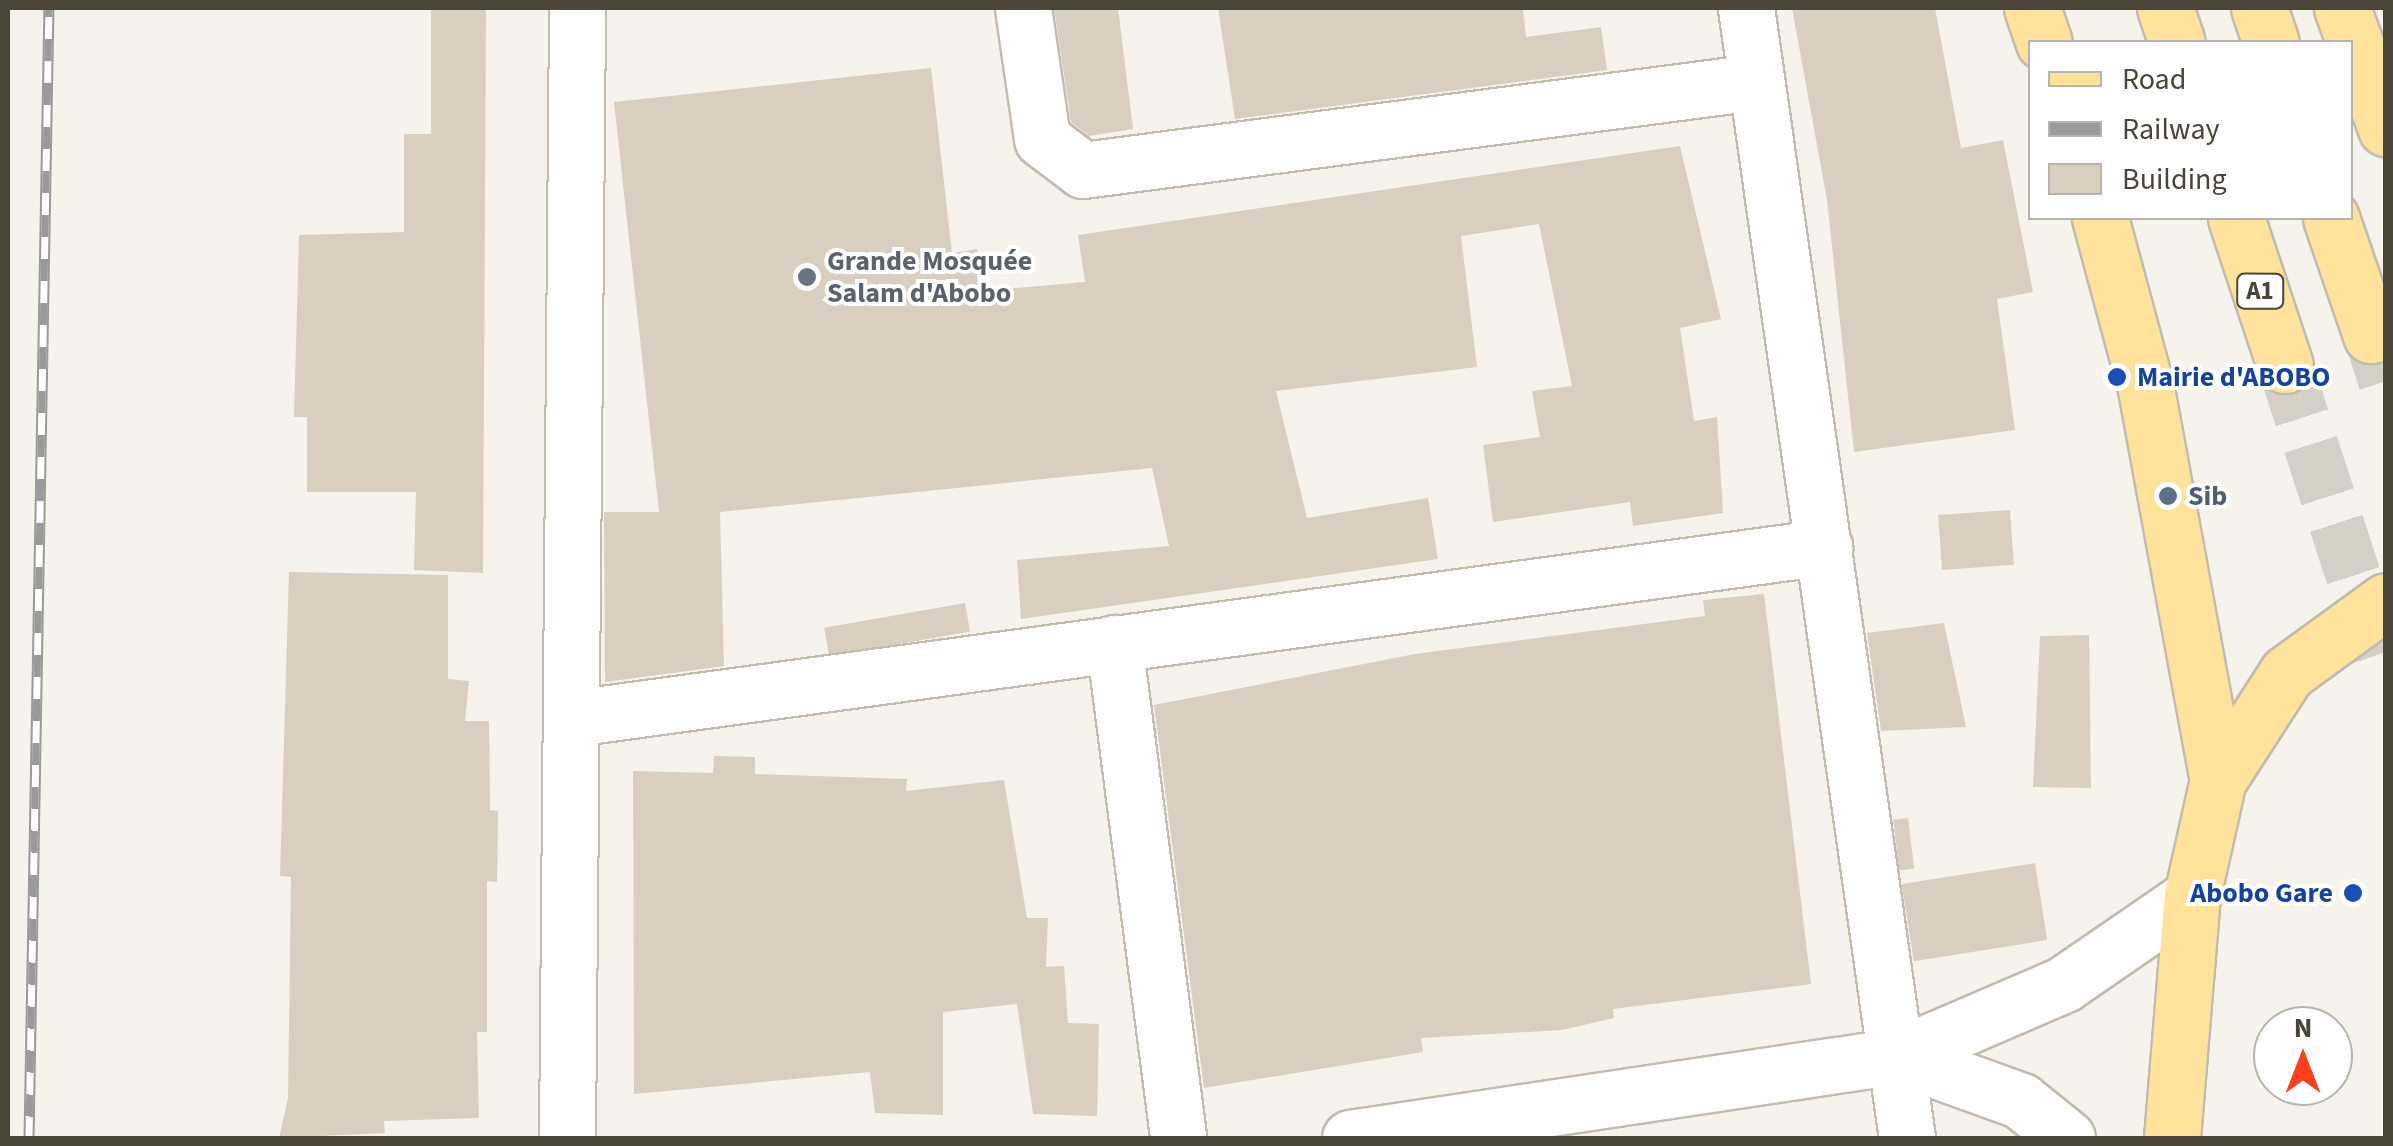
<!DOCTYPE html>
<html>
<head>
<meta charset="utf-8">
<style>
	body { margin:0 }
	#map { position:relative; width:2393px; height:1146px; overflow:hidden; background:#f6f3ec; font-family:"Source Sans 3",sans-serif }
	div>[style] { position:absolute }
	[style*='--x'] { left:calc(var(--x)*1px); top:calc(var(--y)*1px); width:calc(var(--w)*1px); rotate:calc(var(--a)*1deg) }
	.building>* { inset:0; background:#d8cfc1; transform-origin:0 0 }
	.major-tunnel>* { height:55px; margin-top:-27.5px; transform-origin:0; background:repeating-linear-gradient(90deg,#d4d0c8 0 55px,transparent 0 83px) }
	.roads { filter:drop-shadow(2px 0 #c2bbae) drop-shadow(-2px 0 #c2bbae) drop-shadow(0 2px #c2bbae) drop-shadow(0 -2px #c2bbae) }
	.minor>* { height:55px; margin:-27.5px; padding:0 27.5px; transform-origin:27.5px; border-radius:27.5px; background:#fff }
	.major>* { height:55px; margin:-27.5px; padding:0 27.5px; transform-origin:27.5px; border-radius:27.5px; background:#ffe39c }
	.rail>* { height:11px; margin-top:-5.5px; transform-origin:0; background:repeating-linear-gradient(90deg,#fff 0 22px,#9a9a9a 0 44px); box-sizing:border-box; border-block:2px solid #9a9a9a }
	.dots>* { width:28px; height:28px; translate:-50% -50%; box-sizing:border-box; border:5px solid #fff; border-radius:50% }
	span { translate:-50% -50%; white-space:nowrap; text-align:center; line-height:1.15; -webkit-text-stroke:8px #fff; paint-order:stroke }
	.shield-label span { padding:2px 8px; background:#fff; border:2px solid; border-radius:8px; -webkit-text-stroke-width:0 }
	.shield-label { font-size:25px; color:#4b4439; font-weight:700 }
	.worship-label { font-size:28px; color:#5b616d; font-weight:700 }
	.left { translate:0 -50%; text-align:left }
	.transit-label { font-size:28px; color:#164399; font-weight:700 }
	.right { translate:-100% -50%; text-align:right }
	.service-label { font-size:28px; color:#4e5e75; font-weight:700 }
	.frame { position:absolute; inset:0; border:10px solid #4b4439; pointer-events:none }
	.legend { position:absolute; left:2028px; top:40px; width:325px; height:180px; box-sizing:border-box; background:#fff; border:2px solid #b7b4b0; margin:0; padding:12px 18px; list-style:none; font-size:30px; color:#4b4439 }
	.legend li { display:flex; align-items:center; gap:20px; height:50px }
	.legend b { width:50px; border:2px solid #b7b4b0 }
	.north { position:absolute; left:2253px; top:1006px; width:100px; height:100px; box-sizing:border-box; background:#fff; border:2px solid #b7b4b0; border-radius:50%; rotate:0deg; font-size:28px; font-weight:700; line-height:40px; text-align:center; color:#4b4439 }
	.north::after { content:''; display:block; margin:auto; width:35px; height:45px; background:#fc3f1d; clip-path:polygon(50% 0,100% 100%,50% 72%,0 100%) }
</style>
</head>
<body>
<div id="map">
	<div class="building">
		<i style="clip-path:polygon(431px 8px,486px 8px,483px 573px,414px 570px,416px 492px,307px 492px,307px 417px,294px 417px,299px 235px,404px 232px,404px 134px,431px 134px)"></i>
		<i style="clip-path:polygon(1054px 8px,1118px 8px,1133px 129px,1089px 136px,1071px 122px)"></i>
		<i style="clip-path:polygon(1218px 8px,1523px 8px,1526px 37px,1601px 27px,1607px 70px,1235px 119px)"></i>
		<i style="clip-path:polygon(1792px 8px,1935px 8px,1961px 148px,2003px 140px,2033px 292px,1997px 299px,2015px 430px,1854px 452px,1827px 200px)"></i>
		<i style="clip-path:polygon(931px 68px,952px 253px,977px 249px,982px 291px,1085px 282px,1078px 235px,1680px 146px,1721px 319px,1680px 328px,1694px 421px,1717px 417px,1723px 513px,1633px 526px,1630px 502px,1493px 522px,1483px 445px,1540px 437px,1532px 391px,1572px 386px,1539px 224px,1461px 236px,1477px 367px,1276px 391px,1307px 518px,1428px 498px,1438px 559px,1021px 619px,1017px 560px,1169px 546px,1152px 468px,720px 512px,724px 666px,605px 682px,604px 512px,659px 512px,614px 102px)"></i>
		<i style="left:2010px;top:510px;width:55px;height:72px;rotate:86deg"></i>
		<i style="clip-path:polygon(289px 572px,448px 575px,448px 679px,469px 681px,465px 721px,489px 721px,490px 810px,498px 811px,497px 882px,487px 881px,487px 1032px,477px 1032px,479px 1118px,384px 1121px,385px 1133px,279px 1138px,288px 1098px,291px 877px,280px 876px)"></i>
		<i style="clip-path:polygon(1764px 594px,1811px 984px,1613px 1009px,1614px 1018px,1562px 1030px,1421px 1038px,1423px 1052px,1204px 1088px,1154px 705px,1415px 654px,1705px 616px,1703px 600px)"></i>
		<i style="left:965px;top:603px;width:29px;height:143px;rotate:80deg"></i>
		<i style="clip-path:polygon(1944px 623px,1966px 727px,1881px 731px,1867px 633px)"></i>
		<i style="clip-path:polygon(2089px 635px,2091px 788px,2033px 787px,2040px 636px)"></i>
		<i style="clip-path:polygon(714px 756px,755px 757px,755px 774px,907px 779px,906px 791px,1004px 780px,1027px 918px,1048px 918px,1046px 967px,1064px 966px,1068px 1023px,1099px 1024px,1097px 1116px,1033px 1114px,1017px 1004px,943px 1012px,943px 1115px,875px 1113px,870px 1072px,634px 1094px,633px 771px,713px 773px)"></i>
		<i style="left:1908px;top:818px;width:51px;height:15px;rotate:83deg"></i>
		<i style="left:2035px;top:863px;width:78px;height:135px;rotate:81deg"></i>
	</div>
	<div class="major-tunnel">
		<i style="--x:2371;--y:335;--w:48;--a:71.9"></i>
		<i style="--x:2285;--y:365;--w:326;--a:72"></i>
	</div>
	<div class="roads">
		<div class="minor">
			<i style="--x:1023;--y:8;--w:132;--a:81.7"></i>
			<i style="--x:1042;--y:139;--w:51;--a:37.1"></i>
			<i style="--x:1083;--y:170;--w:678;--a:-7.46"></i>
			<i style="--x:1746;--y:8;--w:1141;--a:81.89"></i>
			<i style="--x:1114;--y:643;--w:499;--a:82.6"></i>
			<i style="--x:573;--y:718;--w:1263;--a:-7.78"></i>
			<i style="--x:1897;--y:1056;--w:132;--a:19.9"></i>
			<i style="--x:2021;--y:1101;--w:59;--a:38.8"></i>
			<i style="--x:567;--y:1138;--w:1130;--a:-89.49"></i>
			<i style="--x:1350;--y:1138;--w:553;--a:-8.53"></i>
			<i style="--x:1897;--y:1056;--w:182;--a:-23.3"></i>
			<i style="--x:2064;--y:984;--w:155;--a:-34.5"></i>
		</div>
		<div class="major">
			<i style="--x:2032;--y:8;--w:36;--a:71"></i>
			<i style="--x:2165;--y:8;--w:36;--a:71"></i>
			<i style="--x:2259;--y:8;--w:36;--a:71"></i>
			<i style="--x:2342;--y:8;--w:128;--a:69.9"></i>
			<i style="--x:2100;--y:218;--w:177;--a:74.9"></i>
			<i style="--x:2146;--y:389;--w:398;--a:79.6"></i>
			<i style="--x:2236;--y:218;--w:155;--a:71.6"></i>
			<i style="--x:2331;--y:218;--w:124;--a:71.1"></i>
			<i style="--x:2172;--y:1138;--w:243;--a:-85.3"></i>
			<i style="--x:2192;--y:896;--w:119;--a:-77.4"></i>
			<i style="--x:2218;--y:780;--w:127;--a:-57.2"></i>
			<i style="--x:2287;--y:673;--w:122;--a:-36"></i>
		</div>
	</div>
	<div class="rail">
		<i style="--x:29;--y:1138;--w:1130;--a:-88.99"></i>
	</div>
	<div class="dots">
		<i style="left:807px;top:277px;background:#6b7280"></i>
		<i style="left:2117px;top:377px;background:#1a4fb4"></i>
		<i style="left:2168px;top:496px;background:#5c6f8a"></i>
		<i style="left:2353px;top:893px;background:#1a4fb4"></i>
	</div>
	<div class="shield-label">
		<span style="left:2260px;top:291px">A1</span>
	</div>
	<div class="worship-label">
		<span class="left" style="left:827px;top:277px">Grande Mosquée<br>Salam d'Abobo</span>
	</div>
	<div class="transit-label">
		<span class="left" style="left:2137px;top:377px">Mairie d'ABOBO</span>
		<span class="right" style="left:2333px;top:893px">Abobo Gare</span>
	</div>
	<div class="service-label">
		<span class="left" style="left:2188px;top:496px">Sib</span>
	</div>
	<div class="frame"></div>
	<ul class="legend">
	<li><b style="height:12px;background:#ffe39c"></b>Road</li>
	<li><b style="height:12px;background:#9a9a9a"></b>Railway</li>
	<li><b style="height:28px;background:#d8cfc1"></b>Building</li>
	</ul>
	<div class="north">N</div>
</div>
</body>
</html>
